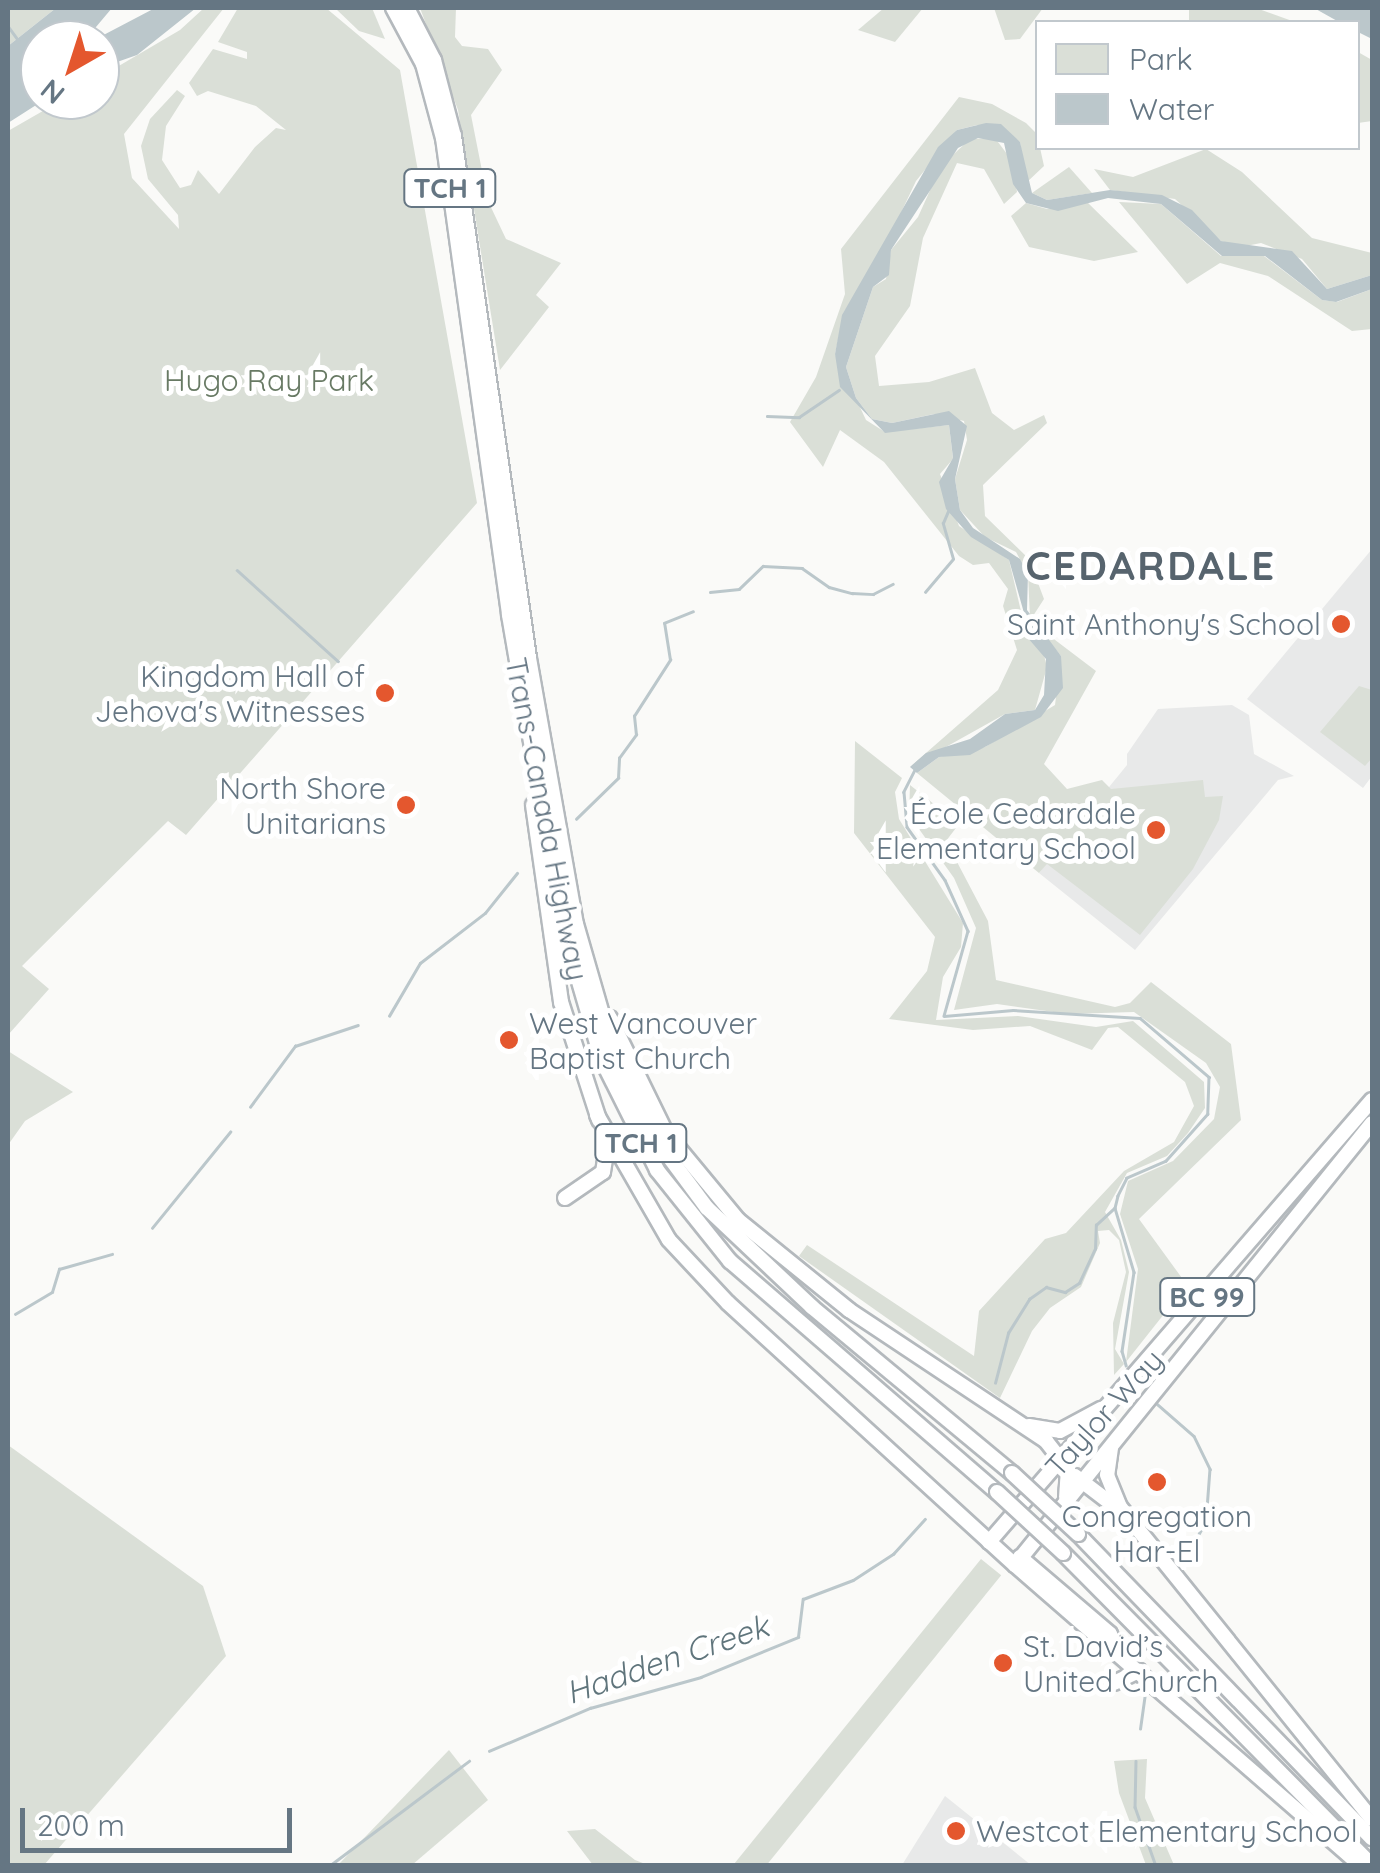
<!DOCTYPE html>
<html>
<head>
<meta charset="utf-8">
<style>
	body { margin:0 }
	#map { position:relative; width:1380px; height:1873px; overflow:hidden; background:#fafaf8; font-family:Quicksand,sans-serif }
	div>[style] { position:absolute }
	[style*='--x'] { left:calc(var(--x)*1px); top:calc(var(--y)*1px); width:calc(var(--w)*1px); rotate:calc(var(--a)*1deg) }
	.built>* { inset:0; background:#e8e9e9 }
	.green>* { inset:0; background:#dadfd7; transform-origin:0 0 }
	.water>* { inset:0; background:#bbc7cb }
	.stream>* { height:2.5px; margin:-1.25px; padding:0 1.25px; transform-origin:1.25px; border-radius:1.25px; background:#bbc7cb }
	.roads { filter:drop-shadow(2px 0 #b4b9bd) drop-shadow(-2px 0 #b4b9bd) drop-shadow(0 2px #b4b9bd) drop-shadow(0 -2px #b4b9bd) }
	.highway>* { height:14px; margin:-7px; padding:0 7px; transform-origin:7px; border-radius:7px; background:#fff }
	.bridges { filter:drop-shadow(2px 0 #b4b9bd) drop-shadow(-2px 0 #b4b9bd) drop-shadow(0 2px #b4b9bd) drop-shadow(0 -2px #b4b9bd) }
	.highway-bridge>* { height:14px; margin:-7px; padding:0 7px; transform-origin:7px; border-radius:7px; background:#fff }
	.dots>* { width:28px; height:28px; translate:-50% -50%; box-sizing:border-box; border:5px solid #fff; border-radius:50% }
	span { translate:-50% -50%; white-space:nowrap; text-align:center; line-height:1.15; -webkit-text-stroke:10px #fff; paint-order:stroke }
	.shield-label span { padding:2px 8px; background:#fff; border:2px solid; border-radius:8px; -webkit-text-stroke-width:0 }
	.shield-label { font-size:28px; color:#657683; font-weight:700 }
	.park-label { font-size:30px; color:#687a64 }
	.poi-label { font-size:30px; color:#657683 }
	.right { translate:-100% -50%; text-align:right }
	.left { translate:0 -50%; text-align:left }
	.street-label { font-size:30px; color:#657683 }
	.water-label { font-size:32px; color:#60757c; font-style:italic }
	.district-label { font-size:40px; color:#57646e; font-weight:700; letter-spacing:2.5px }
	.frame { position:absolute; inset:0; border:10px solid #657683; pointer-events:none }
	.legend { position:absolute; left:1035px; top:20px; width:325px; height:130px; box-sizing:border-box; background:#fff; border:2px solid #c1c8cd; margin:0; padding:12px 18px; list-style:none; font-size:30px; color:#657683 }
	.legend li { display:flex; align-items:center; gap:20px; height:50px }
	.legend b { width:50px; border:2px solid #c1c8cd }
	.north { position:absolute; left:20px; top:20px; width:100px; height:100px; box-sizing:border-box; background:#fff; border:2px solid #c1c8cd; border-radius:50%; rotate:219deg; font-size:28px; font-weight:700; line-height:40px; text-align:center; color:#657683 }
	.north::after { content:''; display:block; margin:auto; width:35px; height:45px; background:#e4572e; clip-path:polygon(50% 0,100% 100%,50% 72%,0 100%) }
	.scale { position:absolute; left:20px; top:1808px; width:272px; height:45px; box-sizing:border-box; border:5px solid #657683; border-top:0; padding-left:12px; font-size:30px; line-height:35px; white-space:nowrap; color:#657683; -webkit-text-stroke:8px #fff; paint-order:stroke }
</style>
</head>
<body>
<div id="map">
	<div class="built">
		<i style="clip-path:polygon(1372px 549px,1372px 776px,1363px 788px,1247px 699px)"></i>
		<i style="clip-path:polygon(1232px 705px,1249px 715px,1254px 754px,1294px 776px,1278px 780px,1135px 950px,1039px 873px,1127px 765px,1127px 754px,1158px 709px)"></i>
		<i style="clip-path:polygon(945px 1796px,1031px 1865px,902px 1865px)"></i>
	</div>
	<div class="green">
		<i style="clip-path:polygon(8px 8px,56px 8px,8px 46px)"></i>
		<i style="clip-path:polygon(204px 8px,224px 8px,124px 134px,132px 178px,179px 229px,178px 215px,148px 179px,141px 146px,150px 119px,177px 90px,185px 96px,166px 126px,162px 160px,180px 188px,191px 185px,198px 170px,219px 194px,255px 147px,276px 128px,286px 130px,256px 106px,208px 91px,197px 96px,189px 83px,213px 49px,247px 59px,247px 52px,218px 42px,238px 8px,326px 8px,400px 70px,477px 503px,186px 835px,168px 821px,22px 966px,49px 989px,8px 1035px,8px 131px,62px 100px,100px 100px,100px 77px,180px 30px)"></i>
		<i style="clip-path:polygon(335px 8px,372px 8px,385px 39px,359px 31px)"></i>
		<i style="clip-path:polygon(420px 8px,456px 8px,455px 37px,462px 46px,488px 49px,502px 70px,471px 115px,488px 201px,506px 239px,561px 263px,536px 295px,549px 307px,500px 370px,458px 110px)"></i>
		<i style="clip-path:polygon(884px 8px,923px 8px,895px 42px,858px 30px)"></i>
		<i style="clip-path:polygon(994px 8px,1043px 8px,1020px 39px,1005px 40px)"></i>
		<i style="clip-path:polygon(1189px 8px,1256px 8px,1295px 22px,1189px 22px)"></i>
		<i style="clip-path:polygon(1358px 52px,1372px 60px,1372px 121px,1358px 123px)"></i>
		<i style="clip-path:polygon(959px 97px,992px 104px,1026px 123px,1037px 134px,1044px 166px,1026px 183px,1020px 142px,977px 125px,957px 130px,916px 181px,878px 261px,844px 312px,835px 354px,866px 420px,885px 432px,949px 425px,953px 459px,940px 474px,959px 526px,1009px 560px,1027px 637px,1043px 651px,1047px 667px,1035px 710px,1005px 714px,910px 767px,998px 690px,1017px 650px,1003px 606px,1008px 589px,989px 563px,973px 565px,959px 556px,884px 462px,840px 430px,823px 467px,790px 422px,816px 377px,845px 294px,841px 249px)"></i>
		<i style="clip-path:polygon(995px 138px,1013px 162px,1017px 192px,1004px 204px,984px 169px,957px 163px,923px 238px,910px 306px,875px 356px,879px 386px,929px 382px,975px 368px,992px 413px,1014px 430px,1044px 415px,1047px 423px,983px 485px,985px 516px,1029px 559px,1044px 599px,1033px 616px,1038px 627px,1096px 671px,1044px 764px,1067px 789px,1102px 780px,1111px 789px,1203px 780px,1205px 797px,1223px 796px,1219px 820px,1193px 869px,1140px 935px,1047px 864px,1039px 873px,917px 773px,939px 757px,985px 747px,1055px 705px,1061px 656px,1030px 618px,1028px 574px,1016px 552px,985px 537px,960px 510px,955px 479px,967px 440px,964px 421px,934px 414px,892px 423px,872px 419px,856px 398px,846px 367px,873px 287px,886px 279px,891px 250px,918px 217px,941px 166px,970px 139px)"></i>
		<i style="clip-path:polygon(1206px 149px,1242px 172px,1312px 238px,1372px 253px,1372px 275px,1327px 289px,1302px 259px,1261px 243px,1241px 247px,1221px 241px,1175px 199px,1110px 190px,1094px 169px,1133px 177px)"></i>
		<i style="clip-path:polygon(1069px 167px,1092px 193px,1047px 200px,1032px 193px)"></i>
		<i style="clip-path:polygon(1086px 201px,1138px 252px,1094px 261px,1029px 247px,1011px 216px,1026px 203px,1047px 209px)"></i>
		<i style="clip-path:polygon(1119px 202px,1161px 204px,1221px 256px,1264px 256px,1322px 300px,1337px 302px,1372px 289px,1372px 329px,1352px 331px,1268px 276px,1220px 263px,1187px 284px)"></i>
		<i style="clip-path:polygon(1359px 686px,1372px 690px,1372px 758px,1365px 766px,1320px 732px)"></i>
		<i style="clip-path:polygon(855px 741px,902px 778px,895px 792px,899px 819px,963px 923px,961px 947px,943px 977px,936px 1020px,1018px 1016px,1096px 1027px,1133px 1021px,1204px 1082px,1205px 1108px,1188px 1133px,1167px 1156px,1127px 1173px,1105px 1212px,1121px 1240px,1129px 1272px,1115px 1349px,1124px 1364px,1114px 1375px,1113px 1323px,1126px 1272px,1119px 1240px,1109px 1230px,1098px 1231px,1100px 1243px,1081px 1287px,1050px 1308px,1032px 1331px,1000px 1398px,799px 1256px,807px 1245px,974px 1356px,979px 1311px,1045px 1239px,1066px 1233px,1124px 1171px,1174px 1142px,1194px 1106px,1185px 1082px,1118px 1027px,1108px 1028px,1092px 1050px,1030px 1026px,973px 1030px,889px 1019px,927px 971px,935px 937px,854px 833px)"></i>
		<i style="clip-path:polygon(910px 785px,959px 824px,946px 841px,988px 921px,996px 980px,1115px 1007px,1130px 1003px,1151px 982px,1231px 1044px,1241px 1120px,1139px 1219px,1187px 1285px,1126px 1362px,1138px 1269px,1120px 1214px,1128px 1181px,1173px 1161px,1214px 1119px,1220px 1087px,1206px 1063px,1134px 1012px,1068px 1014px,997px 1004px,954px 1010px,976px 928px,954px 878px,909px 815px)"></i>
		<i style="clip-path:polygon(8px 1051px,73px 1092px,25px 1121px,8px 1145px)"></i>
		<i style="clip-path:polygon(8px 1445px,203px 1586px,226px 1656px,44px 1865px,8px 1865px)"></i>
		<i style="left:981px;top:1559px;width:26px;height:396px;rotate:39deg"></i>
		<i style="clip-path:polygon(449px 1750px,488px 1800px,412px 1865px,338px 1865px)"></i>
		<i style="clip-path:polygon(1147px 1759px,1145px 1798px,1174px 1865px,1146px 1865px,1119px 1793px,1114px 1761px)"></i>
		<i style="clip-path:polygon(595px 1829px,635px 1860px,648px 1865px,593px 1865px,567px 1831px)"></i>
	</div>
	<div class="water">
		<i style="clip-path:polygon(56px 8px,112px 8px,85px 40px,40px 40px,44px 100px,8px 123px,8px 46px)"></i>
		<i style="clip-path:polygon(155px 8px,196px 8px,137px 55px,100px 68px,100px 40px,94px 40px)"></i>
		<i style="clip-path:polygon(1314px 8px,1372px 8px,1372px 39px,1358px 32px,1358px 22px,1339px 22px)"></i>
		<i style="clip-path:polygon(986px 123px,1001px 124px,1020px 142px,1032px 193px,1047px 200px,1110px 190px,1162px 195px,1192px 210px,1221px 241px,1292px 251px,1327px 289px,1372px 275px,1372px 289px,1336px 302px,1322px 300px,1265px 256px,1222px 256px,1161px 204px,1108px 198px,1058px 211px,1026px 203px,1013px 184px,1004px 143px,978px 138px,958px 148px,891px 250px,889px 275px,873px 287px,846px 367px,856px 398px,872px 419px,892px 423px,949px 411px,967px 426px,955px 479px,960px 510px,973px 528px,1020px 559px,1028px 574px,1027px 610px,1061px 656px,1063px 688px,1041px 717px,970px 755px,939px 757px,917px 773px,910px 767px,926px 753px,970px 739px,1005px 714px,1035px 710px,1044px 695px,1046px 659px,1021px 630px,1024px 613px,1009px 560px,971px 537px,946px 509px,939px 482px,953px 458px,949px 425px,885px 433px,840px 387px,835px 354px,842px 315px,938px 147px,957px 130px)"></i>
	</div>
	<div class="stream">
		<i style="--x:8;--y:26;--w:19;--a:54"></i>
		<i style="--x:767;--y:416;--w:32;--a:2"></i>
		<i style="--x:799;--y:417;--w:48;--a:-34"></i>
		<i style="--x:237;--y:570;--w:136;--a:42"></i>
		<i style="--x:710;--y:592;--w:29;--a:-6"></i>
		<i style="--x:739;--y:589;--w:33;--a:-44"></i>
		<i style="--x:763;--y:566;--w:39;--a:3"></i>
		<i style="--x:802;--y:568;--w:33;--a:35"></i>
		<i style="--x:829;--y:587;--w:24;--a:15"></i>
		<i style="--x:852;--y:593;--w:21;--a:3"></i>
		<i style="--x:873;--y:594;--w:22;--a:-27"></i>
		<i style="--x:925;--y:592;--w:43;--a:-49.7"></i>
		<i style="--x:953;--y:559;--w:37;--a:-106"></i>
		<i style="--x:943;--y:523;--w:15;--a:-67"></i>
		<i style="--x:916;--y:768;--w:27;--a:117"></i>
		<i style="--x:904;--y:792;--w:35;--a:85"></i>
		<i style="--x:907;--y:827;--w:65;--a:54.4"></i>
		<i style="--x:945;--y:880;--w:56;--a:65.7"></i>
		<i style="--x:968;--y:931;--w:88;--a:105.8"></i>
		<i style="--x:944;--y:1016;--w:69;--a:-5"></i>
		<i style="--x:1013;--y:1010;--w:127;--a:3.6"></i>
		<i style="--x:1140;--y:1018;--w:91;--a:40.5"></i>
		<i style="--x:1209;--y:1077;--w:37;--a:92"></i>
		<i style="--x:1208;--y:1114;--w:63;--a:131.8"></i>
		<i style="--x:1166;--y:1161;--w:43;--a:156.4"></i>
		<i style="--x:1127;--y:1178;--w:20;--a:117"></i>
		<i style="--x:1118;--y:1196;--w:12;--a:104"></i>
		<i style="--x:1115;--y:1208;--w:67;--a:73.5"></i>
		<i style="--x:1134;--y:1272;--w:80;--a:98.6"></i>
		<i style="--x:1122;--y:1351;--w:15;--a:74"></i>
		<i style="--x:576;--y:819;--w:59;--a:-44.3"></i>
		<i style="--x:618;--y:778;--w:20;--a:-87"></i>
		<i style="--x:619;--y:758;--w:29;--a:-54"></i>
		<i style="--x:636;--y:735;--w:19;--a:-96"></i>
		<i style="--x:634;--y:716;--w:67;--a:-57.3"></i>
		<i style="--x:670;--y:660;--w:37;--a:-99"></i>
		<i style="--x:664;--y:623;--w:31;--a:-22"></i>
		<i style="--x:389;--y:1016;--w:61;--a:-59.7"></i>
		<i style="--x:420;--y:963;--w:82;--a:-37.6"></i>
		<i style="--x:485;--y:913;--w:51;--a:-51.3"></i>
		<i style="--x:250;--y:1107;--w:76;--a:-53.6"></i>
		<i style="--x:295;--y:1046;--w:66;--a:-18.4"></i>
		<i style="--x:152;--y:1228;--w:124;--a:-50.9"></i>
		<i style="--x:15;--y:1314;--w:43;--a:-30.7"></i>
		<i style="--x:52;--y:1292;--w:24;--a:-73"></i>
		<i style="--x:59;--y:1269;--w:55;--a:-15.8"></i>
		<i style="--x:995;--y:1383;--w:52;--a:-75.4"></i>
		<i style="--x:1008;--y:1333;--w:40;--a:-58"></i>
		<i style="--x:1029;--y:1299;--w:21;--a:-35"></i>
		<i style="--x:1046;--y:1287;--w:20;--a:15"></i>
		<i style="--x:1065;--y:1292;--w:17;--a:-33"></i>
		<i style="--x:1079;--y:1283;--w:38;--a:-65"></i>
		<i style="--x:1095;--y:1249;--w:24;--a:-88"></i>
		<i style="--x:1096;--y:1225;--w:25;--a:-43"></i>
		<i style="--x:1156;--y:1403;--w:50;--a:41"></i>
		<i style="--x:1194;--y:1436;--w:37;--a:64"></i>
		<i style="--x:1210;--y:1469;--w:53;--a:94.3"></i>
		<i style="--x:1206;--y:1522;--w:43;--a:119.6"></i>
		<i style="--x:1140;--y:1729;--w:36;--a:-82"></i>
		<i style="--x:489;--y:1751;--w:110;--a:-23.1"></i>
		<i style="--x:590;--y:1708;--w:115;--a:-15.6"></i>
		<i style="--x:701;--y:1677;--w:105;--a:-22.4"></i>
		<i style="--x:798;--y:1637;--w:38;--a:-83"></i>
		<i style="--x:803;--y:1599;--w:53;--a:-20.8"></i>
		<i style="--x:853;--y:1580;--w:48;--a:-33"></i>
		<i style="--x:893;--y:1554;--w:47;--a:-47.6"></i>
		<i style="--x:1136;--y:1761;--w:46;--a:91.2"></i>
		<i style="--x:1135;--y:1807;--w:63;--a:70.4"></i>
		<i style="--x:329;--y:1866;--w:175;--a:-36.9"></i>
	</div>
	<div class="roads">
		<div class="highway">
			<i style="--x:393;--y:8;--w:64;--a:61.8"></i>
			<i style="--x:423;--y:64;--w:77;--a:74.9"></i>
			<i style="--x:443;--y:138;--w:482;--a:82.1"></i>
			<i style="--x:509;--y:615;--w:317;--a:80.2"></i>
			<i style="--x:563;--y:927;--w:139;--a:73.7"></i>
			<i style="--x:602;--y:1060;--w:123;--a:63.4"></i>
			<i style="--x:657;--y:1170;--w:117;--a:51.3"></i>
			<i style="--x:730;--y:1261;--w:353;--a:40.9"></i>
			<i style="--x:407;--y:8;--w:59;--a:62.6"></i>
			<i style="--x:434;--y:60;--w:79;--a:75.3"></i>
			<i style="--x:454;--y:136;--w:527;--a:81.82"></i>
			<i style="--x:529;--y:658;--w:270;--a:80"></i>
			<i style="--x:576;--y:924;--w:137;--a:73.9"></i>
			<i style="--x:614;--y:1056;--w:92;--a:63.4"></i>
			<i style="--x:655;--y:1138;--w:87;--a:53.4"></i>
			<i style="--x:707;--y:1208;--w:144;--a:43.3"></i>
			<i style="--x:812;--y:1307;--w:260;--a:39.7"></i>
			<i style="--x:533;--y:805;--w:199;--a:81.9"></i>
			<i style="--x:561;--y:1002;--w:124;--a:72.1"></i>
			<i style="--x:610;--y:1018;--w:128;--a:64"></i>
			<i style="--x:666;--y:1133;--w:113;--a:50.4"></i>
			<i style="--x:738;--y:1220;--w:143;--a:39"></i>
			<i style="--x:849;--y:1310;--w:237;--a:33.6"></i>
			<i style="--x:1046;--y:1441;--w:36;--a:52"></i>
			<i style="--x:1068;--y:1469;--w:28;--a:94"></i>
			<i style="--x:597;--y:1115;--w:144;--a:60.1"></i>
			<i style="--x:669;--y:1240;--w:86;--a:46.9"></i>
			<i style="--x:728;--y:1303;--w:389;--a:42.4"></i>
			<i style="--x:1015;--y:1565;--w:459;--a:41"></i>
			<i style="--x:565;--y:1198;--w:46;--a:-34.4"></i>
			<i style="--x:603;--y:1172;--w:26;--a:-81"></i>
			<i style="--x:1029;--y:1426;--w:31;--a:9"></i>
			<i style="--x:1060;--y:1431;--w:47;--a:-28.2"></i>
			<i style="--x:1111;--y:1448;--w:27;--a:98"></i>
			<i style="--x:1107;--y:1475;--w:35;--a:68"></i>
			<i style="--x:1120;--y:1507;--w:401;--a:51.1"></i>
			<i style="--x:1075;--y:1476;--w:48;--a:37.3"></i>
			<i style="--x:1078;--y:1534;--w:423;--a:46"></i>
			<i style="--x:989;--y:1542;--w:585;--a:-49.09"></i>
			<i style="--x:1063;--y:1553;--w:439;--a:45.3"></i>
			<i style="--x:1020;--y:1557;--w:118;--a:40.5"></i>
			<i style="--x:1110;--y:1634;--w:19;--a:69"></i>
			<i style="--x:1015;--y:1565;--w:568;--a:-51.07"></i>
			<i style="--x:1114;--y:1683;--w:28;--a:-26"></i>
		</div>
	</div>
	<div class="bridges">
		<div class="highway-bridge">
			<i style="--x:1012;--y:1473;--w:90;--a:42.7"></i>
			<i style="--x:997;--y:1492;--w:90;--a:42.7"></i>
		</div>
	</div>
	<div class="dots">
		<i style="left:1341px;top:624px;background:#e4572e"></i>
		<i style="left:385px;top:693px;background:#e4572e"></i>
		<i style="left:406px;top:805px;background:#e4572e"></i>
		<i style="left:1156px;top:830px;background:#e4572e"></i>
		<i style="left:509px;top:1040px;background:#e4572e"></i>
		<i style="left:1157px;top:1482px;background:#e4572e"></i>
		<i style="left:1003px;top:1663px;background:#e4572e"></i>
		<i style="left:956px;top:1831px;background:#e4572e"></i>
	</div>
	<div class="shield-label">
		<span style="left:450px;top:188px">TCH 1</span>
		<span style="left:641px;top:1143px">TCH 1</span>
		<span style="left:1207px;top:1297px">BC 99</span>
	</div>
	<div class="park-label">
		<span style="left:269px;top:380px">Hugo Ray Park</span>
	</div>
	<div class="poi-label">
		<span class="right" style="left:1321px;top:624px">Saint Anthony's School</span>
		<span class="right" style="left:365px;top:693px">Kingdom Hall of<br>Jehova's Witnesses</span>
		<span class="right" style="left:386px;top:805px">North Shore<br>Unitarians</span>
		<span class="right" style="left:1136px;top:830px">École Cedardale<br>Elementary School</span>
		<span class="left" style="left:529px;top:1040px">West Vancouver<br>Baptist Church</span>
		<span style="left:1157px;top:1533px">Congregation<br>Har-El</span>
		<span class="left" style="left:1023px;top:1663px">St. David’s<br>United Church</span>
		<span class="left" style="left:976px;top:1831px">Westcot Elementary School</span>
	</div>
	<div class="street-label">
		<span style="left:547px;top:819px;rotate:79deg">Trans-Canada Highway</span>
		<span style="left:1104px;top:1413px;rotate:-48deg">Taylor Way</span>
	</div>
	<div class="water-label">
		<span style="left:667px;top:1659px;rotate:-19deg">Hadden Creek</span>
	</div>
	<div class="district-label">
		<span style="left:1151px;top:565px">CEDARDALE</span>
	</div>
	<div class="frame"></div>
	<ul class="legend">
	<li><b style="height:28px;background:#dadfd7"></b>Park</li>
	<li><b style="height:28px;background:#bbc7cb"></b>Water</li>
	</ul>
	<div class="north">N</div>
	<div class="scale">200 m</div>
</div>
</body>
</html>
